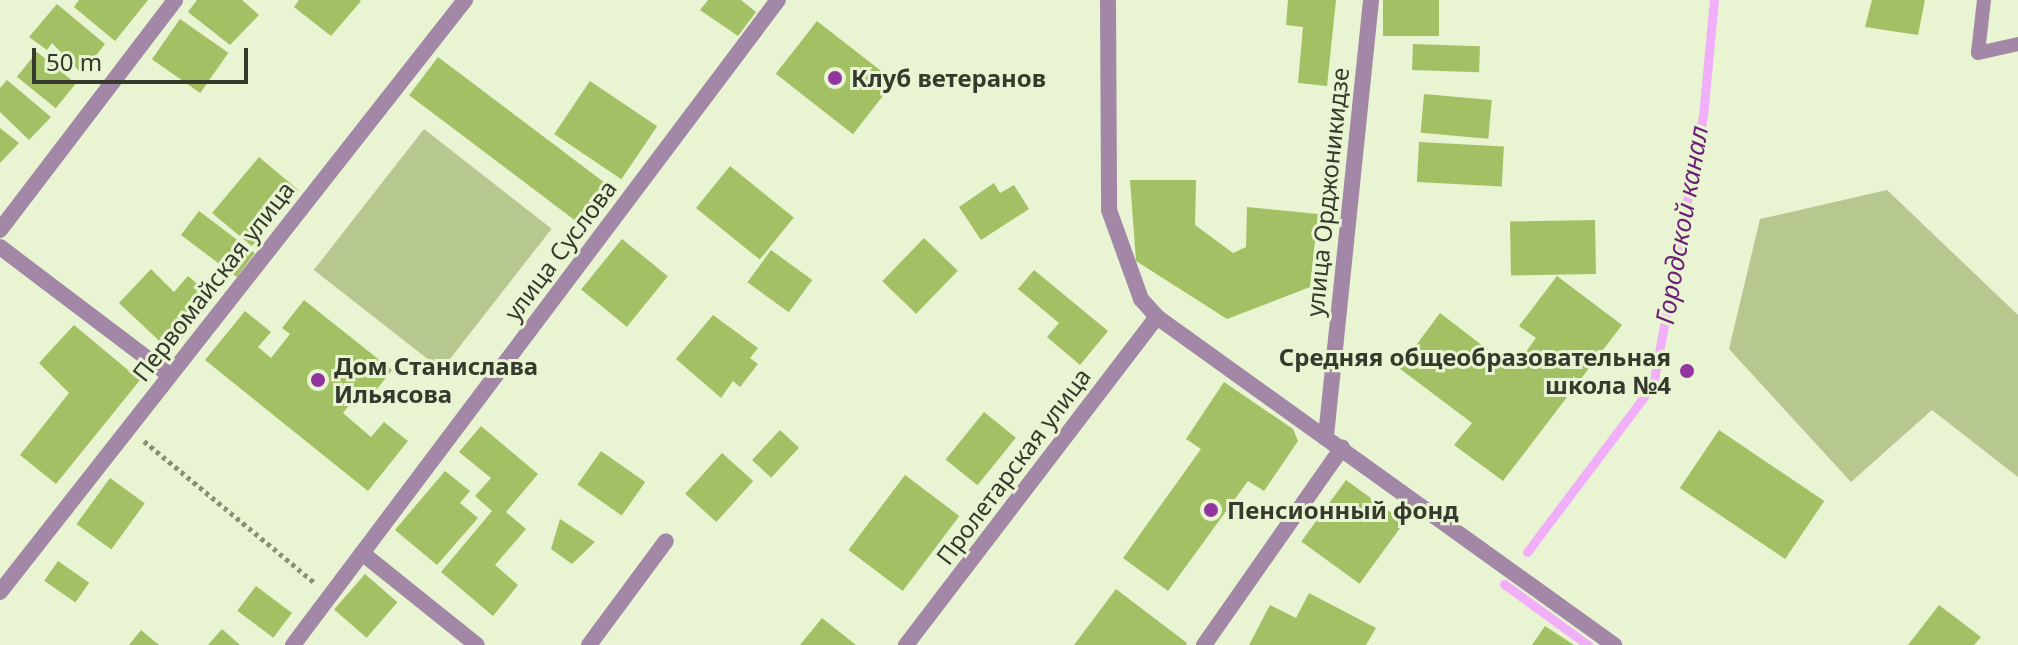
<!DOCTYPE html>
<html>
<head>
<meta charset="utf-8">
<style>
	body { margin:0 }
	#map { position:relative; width:2018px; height:645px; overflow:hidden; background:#e8f4d2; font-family:"Noto Sans",sans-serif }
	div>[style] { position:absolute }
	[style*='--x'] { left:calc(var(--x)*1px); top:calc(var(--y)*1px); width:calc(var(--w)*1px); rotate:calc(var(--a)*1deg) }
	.green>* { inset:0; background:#b6c890; transform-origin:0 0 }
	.stream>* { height:9px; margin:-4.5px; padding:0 4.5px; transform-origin:4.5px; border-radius:4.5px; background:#f0aff8 }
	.building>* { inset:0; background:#a4c065; transform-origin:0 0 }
	.path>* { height:5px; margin-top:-2.5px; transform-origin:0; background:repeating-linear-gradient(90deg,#889079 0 4px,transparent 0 8px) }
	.lane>* { height:14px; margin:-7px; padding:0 7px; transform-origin:7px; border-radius:7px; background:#a387a6 }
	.street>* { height:16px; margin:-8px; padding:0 8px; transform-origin:8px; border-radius:8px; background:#a387a6 }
	.dots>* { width:22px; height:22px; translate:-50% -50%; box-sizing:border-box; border:4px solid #e8f4d2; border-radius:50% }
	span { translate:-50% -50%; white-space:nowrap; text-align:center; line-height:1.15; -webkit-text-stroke:6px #e8f4d2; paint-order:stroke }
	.poi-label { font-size:24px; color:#353a2d; font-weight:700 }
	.left { translate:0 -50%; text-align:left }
	.right { translate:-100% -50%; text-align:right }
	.street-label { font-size:24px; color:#353a2d }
	.water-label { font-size:26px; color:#6b1f75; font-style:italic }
	.scale { position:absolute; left:32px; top:48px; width:216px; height:36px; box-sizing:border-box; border:4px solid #353a2d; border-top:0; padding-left:10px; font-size:24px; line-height:28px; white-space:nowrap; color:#353a2d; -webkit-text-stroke:6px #e8f4d2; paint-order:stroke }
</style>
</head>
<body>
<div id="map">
	<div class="green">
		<i style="left:424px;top:129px;width:162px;height:179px;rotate:38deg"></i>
		<i style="clip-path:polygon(1887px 190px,2018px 315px,2018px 477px,1932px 410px,1851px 482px,1729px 349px,1760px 219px)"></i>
	</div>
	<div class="stream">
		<i style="--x:1527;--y:552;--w:209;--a:-53"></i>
		<i style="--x:1653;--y:385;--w:274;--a:-79.5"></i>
		<i style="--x:1703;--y:116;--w:117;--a:-84.6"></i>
		<i style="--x:1504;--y:584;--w:104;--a:36"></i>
	</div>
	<div class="building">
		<i style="clip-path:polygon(79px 0,148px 0,115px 41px,74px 7px)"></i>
		<i style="clip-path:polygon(197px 0,242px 0,259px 15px,230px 45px,188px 12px)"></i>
		<i style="clip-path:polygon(299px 0,359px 0,361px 1px,331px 36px,294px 7px)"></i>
		<i style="clip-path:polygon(708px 0,741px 0,756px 12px,738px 36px,700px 10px)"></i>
		<i style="clip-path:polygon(1288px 0,1336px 0,1327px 86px,1298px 83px,1303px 27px,1286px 25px)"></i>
		<i style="left:1383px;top:0;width:56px;height:36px"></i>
		<i style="clip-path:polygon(1872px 0,1925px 0,1918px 35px,1865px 27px)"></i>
		<i style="clip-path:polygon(57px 4px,105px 44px,82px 74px,52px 43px,47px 50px,29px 37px)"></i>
		<i style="left:180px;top:19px;width:59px;height:49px;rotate:35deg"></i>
		<i style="left:817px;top:21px;width:98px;height:67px;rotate:38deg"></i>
		<i style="left:1413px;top:44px;width:67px;height:26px;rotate:2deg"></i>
		<i style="left:37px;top:52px;width:50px;height:32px;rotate:39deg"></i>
		<i style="left:438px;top:57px;width:210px;height:48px;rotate:37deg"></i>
		<i style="clip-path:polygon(7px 80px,51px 117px,29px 140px,0 112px,0 88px)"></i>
		<i style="left:590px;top:81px;width:81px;height:64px;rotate:34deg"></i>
		<i style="left:1424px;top:94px;width:68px;height:39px;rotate:5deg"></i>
		<i style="clip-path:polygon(0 128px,19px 143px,0 163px)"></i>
		<i style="left:1419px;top:142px;width:85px;height:40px;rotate:3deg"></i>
		<i style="left:259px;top:157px;width:52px;height:73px;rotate:40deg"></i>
		<i style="left:730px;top:166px;width:82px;height:54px;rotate:39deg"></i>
		<i style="clip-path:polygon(1130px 180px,1196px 180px,1195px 225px,1233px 253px,1246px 247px,1247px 207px,1318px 214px,1310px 287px,1227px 319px,1136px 261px)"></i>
		<i style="clip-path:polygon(994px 183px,1000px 193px,1014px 185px,1029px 209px,981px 240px,959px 207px)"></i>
		<i style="left:199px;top:211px;width:70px;height:30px;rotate:37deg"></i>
		<i style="left:1595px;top:220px;width:54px;height:85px;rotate:89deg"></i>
		<i style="left:924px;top:238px;width:47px;height:60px;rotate:44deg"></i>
		<i style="left:622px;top:239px;width:59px;height:65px;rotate:39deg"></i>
		<i style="left:771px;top:250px;width:51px;height:40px;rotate:36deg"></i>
		<i style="clip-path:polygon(151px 269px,174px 292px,188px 276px,214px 298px,171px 352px,119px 303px)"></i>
		<i style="clip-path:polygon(1034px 270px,1108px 331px,1080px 365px,1047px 337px,1059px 323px,1018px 289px)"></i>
		<i style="clip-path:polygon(1557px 276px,1622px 325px,1503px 481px,1454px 445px,1472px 423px,1399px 368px,1440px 313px,1513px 369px,1536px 338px,1519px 326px)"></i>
		<i style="clip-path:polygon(304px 300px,392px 370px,370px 398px,361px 390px,343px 413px,371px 437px,384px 422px,408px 441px,368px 491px,205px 360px,245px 311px,271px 332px,258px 347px,271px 358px,290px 334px,282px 328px)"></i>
		<i style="clip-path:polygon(713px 315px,758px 348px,750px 358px,758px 364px,740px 387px,733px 381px,721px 398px,676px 359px)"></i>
		<i style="clip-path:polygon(74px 325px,140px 380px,56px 484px,20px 455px,69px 393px,39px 363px)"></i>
		<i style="clip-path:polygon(1224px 382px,1293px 429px,1298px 441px,1264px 491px,1248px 481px,1168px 591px,1123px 558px,1201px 449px,1186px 439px)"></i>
		<i style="left:984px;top:412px;width:41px;height:61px;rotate:39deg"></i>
		<i style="clip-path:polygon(481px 426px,538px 474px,506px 512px,526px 529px,495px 565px,518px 585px,493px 616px,441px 572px,492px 511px,475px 496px,491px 478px,459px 452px)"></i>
		<i style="left:780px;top:430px;width:26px;height:41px;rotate:43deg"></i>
		<i style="left:1719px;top:430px;width:127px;height:70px;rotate:34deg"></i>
		<i style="left:601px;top:451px;width:54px;height:41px;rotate:35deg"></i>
		<i style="left:722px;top:453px;width:42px;height:55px;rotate:42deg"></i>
		<i style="clip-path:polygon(445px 471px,470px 491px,460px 503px,478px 518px,437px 565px,395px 530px)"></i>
		<i style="left:905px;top:475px;width:68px;height:94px;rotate:37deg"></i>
		<i style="left:110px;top:478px;width:43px;height:57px;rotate:36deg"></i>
		<i style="left:1346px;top:480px;width:72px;height:76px;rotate:36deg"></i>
		<i style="clip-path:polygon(560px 519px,595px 542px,572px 564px,551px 549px)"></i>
		<i style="left:58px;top:561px;width:38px;height:24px;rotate:35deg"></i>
		<i style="left:365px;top:574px;width:43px;height:47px;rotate:41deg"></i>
		<i style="left:256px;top:586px;width:45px;height:31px;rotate:37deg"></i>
		<i style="clip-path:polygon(1116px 589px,1187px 643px,1186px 645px,1074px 645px)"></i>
		<i style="clip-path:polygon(1309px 593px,1376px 628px,1366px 645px,1249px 645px,1270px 605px,1296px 618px)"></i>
		<i style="clip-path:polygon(1939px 605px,1981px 637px,1974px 645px,1908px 645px)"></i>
		<i style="clip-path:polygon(822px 618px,856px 645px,800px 645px)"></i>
		<i style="clip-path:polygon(1545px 626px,1574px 645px,1532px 645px)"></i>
		<i style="clip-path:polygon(222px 629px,240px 645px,208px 645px)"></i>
		<i style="clip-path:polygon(141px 630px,159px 645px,129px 645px)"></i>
	</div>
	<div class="path">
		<i style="--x:144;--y:441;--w:222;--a:39.7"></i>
	</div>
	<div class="lane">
		<i style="--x:1984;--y:0;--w:53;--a:96.5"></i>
		<i style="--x:1978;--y:53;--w:41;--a:-12.7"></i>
	</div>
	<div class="street">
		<i style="--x:1108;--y:0;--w:210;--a:89.7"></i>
		<i style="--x:1109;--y:210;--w:95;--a:70.2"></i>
		<i style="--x:1141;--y:299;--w:24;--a:48"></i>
		<i style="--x:1157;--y:317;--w:563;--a:35.67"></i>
		<i style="--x:0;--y:230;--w:289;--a:-52.7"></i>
		<i style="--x:0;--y:247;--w:212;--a:37.1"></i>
		<i style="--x:1326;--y:436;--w:438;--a:-84.1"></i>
		<i style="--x:362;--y:553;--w:147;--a:38.7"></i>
		<i style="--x:0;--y:592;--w:753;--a:-51.85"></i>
		<i style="--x:293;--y:645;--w:807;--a:-53.06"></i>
		<i style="--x:589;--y:645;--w:129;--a:-53.5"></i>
		<i style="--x:906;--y:645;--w:413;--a:-52.6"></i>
		<i style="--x:1204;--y:645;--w:241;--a:-55"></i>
	</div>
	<div class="dots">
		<i style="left:835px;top:78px;background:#92359f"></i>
		<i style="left:1687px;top:371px;background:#92359f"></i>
		<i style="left:318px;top:380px;background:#92359f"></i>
		<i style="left:1211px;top:510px;background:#92359f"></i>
	</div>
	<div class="poi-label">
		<span class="left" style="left:851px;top:78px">Клуб ветеранов</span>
		<span class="right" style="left:1671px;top:371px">Средняя общеобразовательная<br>школа №4</span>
		<span class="left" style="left:334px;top:380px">Дом Станислава<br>Ильясова</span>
		<span class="left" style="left:1227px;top:510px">Пенсионный фонд</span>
	</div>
	<div class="street-label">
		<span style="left:1327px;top:192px;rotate:-84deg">улица Орджоникидзе</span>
		<span style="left:560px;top:250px;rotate:-53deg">улица Суслова</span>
		<span style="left:213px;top:281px;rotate:-52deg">Первомайская улица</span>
		<span style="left:1013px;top:466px;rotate:-53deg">Пролетарская улица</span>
	</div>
	<div class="water-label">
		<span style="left:1682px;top:225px;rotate:-80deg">Городской канал</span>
	</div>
	<div class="scale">50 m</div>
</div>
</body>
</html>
